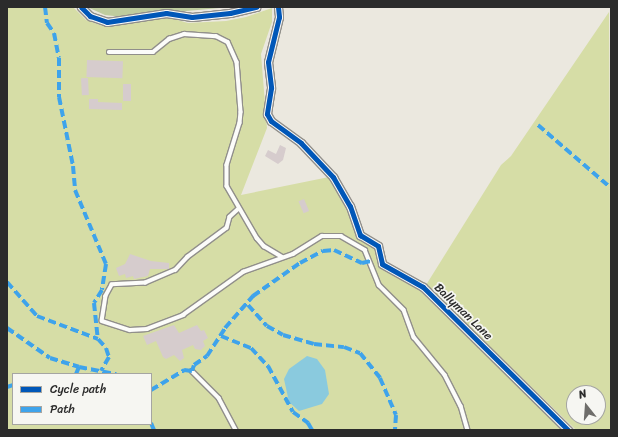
<!DOCTYPE html>
<html>
<head>
<meta charset="utf-8">
<style>
	body { margin:0 }
	#map { position:relative; width:618px; height:437px; overflow:hidden; background:#ebe8df; font-family:Sriracha,sans-serif }
	div>[style] { position:absolute }
	[style*='--x'] { left:calc(var(--x)*1px); top:calc(var(--y)*1px); width:calc(var(--w)*1px); rotate:calc(var(--a)*1deg) }
	.green>* { inset:0; background:#d6dda6 }
	.forest>* { inset:0; background:#bfcc9e }
	.water>* { inset:0; background:#8acade }
	.building>* { inset:0; background:#d6cccd; transform-origin:0 0 }
	.roads { filter:drop-shadow(1px 0 #918f8b) drop-shadow(-1px 0 #918f8b) drop-shadow(0 1px #918f8b) drop-shadow(0 -1px #918f8b) }
	.lane>* { height:3.5px; margin:-1.75px; padding:0 1.75px; transform-origin:1.75px; border-radius:1.75px; background:#fcfcfa }
	.street>* { height:7px; margin:-3.5px; padding:0 3.5px; transform-origin:3.5px; border-radius:3.5px; background:#fcfcfa }
	.quiet>* { height:4px; margin-top:-2px; transform-origin:0; background:repeating-linear-gradient(90deg,#3ea3eb 0 8px,transparent 0 12px) }
	.cycleway>* { height:5px; margin:-2.5px; padding:0 2.5px; transform-origin:2.5px; border-radius:2.5px; background:#0057b8 }
	span { translate:-50% -50%; white-space:nowrap; text-align:center; line-height:1.15; -webkit-text-stroke:3.5px #f6f6f2; paint-order:stroke }
	.street-label { font-size:12px; color:#2b2b2b }
	.frame { position:absolute; inset:0; border:8px solid #2b2b2b; pointer-events:none }
	.legend { position:absolute; left:12px; top:373px; width:140px; height:52px; box-sizing:border-box; background:#f6f6f2; border:1px solid #a5a5a2; margin:0; padding:5px 7px; list-style:none; font-size:12px; color:#2b2b2b }
	.legend li { display:flex; align-items:center; gap:8px; height:20px }
	.legend b { width:20px; border:1px solid #a5a5a2 }
	.north { position:absolute; left:566px; top:385px; width:40px; height:40px; box-sizing:border-box; background:#f6f6f2; border:1px solid #a5a5a2; border-radius:50%; rotate:343deg; font-size:11px; font-weight:700; line-height:16px; text-align:center; color:#2b2b2b }
	.north::after { content:''; display:block; margin:auto; width:14px; height:18px; background:#6e6d6a; clip-path:polygon(50% 0,100% 100%,50% 72%,0 100%) }
</style>
</head>
<body>
<div id="map">
	<div class="green">
		<i style="clip-path:polygon(evenodd,7px 7px,73px 7px,86px 20px,103px 26px,167px 17px,188px 23px,226px 21px,246px 17px,272px 8px,272px 22px,261px 54px,267px 128px,241px 195px,329px 177px,352px 220px,353px 227px,360px 239px,375px 249px,381px 266px,419px 290px,562px 430px,7px 430px,7px 7px,13px 374px,151px 374px,151px 424px,13px 424px,13px 374px)"></i>
		<i style="clip-path:polygon(evenodd,609px 12px,611px 430px,576px 430px,426px 285px,501px 165px,511px 156px,609px 12px,574px 393px,598px 393px,598px 417px,574px 417px,574px 393px)"></i>
	</div>
	<div class="forest">
		<i style="clip-path:polygon(87px 7px,230px 7px,122px 17px,105px 15px)"></i>
	</div>
	<div class="water">
		<i style="clip-path:polygon(307px 356px,317px 359px,325px 370px,329px 394px,322px 404px,299px 411px,289px 402px,284px 379px,289px 369px)"></i>
	</div>
	<div class="building">
		<i style="left:87px;top:60px;width:36px;height:17px;rotate:2deg"></i>
		<i style="left:88px;top:78px;width:17px;height:7px;rotate:87deg"></i>
		<i style="left:131px;top:84px;width:17px;height:8px;rotate:90deg"></i>
		<i style="clip-path:polygon(89px 99px,98px 99px,98px 102px,122px 103px,122px 110px,89px 109px)"></i>
		<i style="clip-path:polygon(280px 145px,286px 148px,283px 160px,278px 164px,265px 156px,268px 150px,276px 154px)"></i>
		<i style="left:304px;top:199px;width:13px;height:6px;rotate:67deg"></i>
		<i style="clip-path:polygon(130px 254px,151px 261px,169px 263px,169px 269px,150px 269px,148px 276px,134px 279px,133px 276px,126px 278px,125px 274px,119px 276px,116px 268px,125px 264px)"></i>
		<i style="clip-path:polygon(174px 325px,179px 333px,197px 325px,201px 331px,204px 330px,208px 338px,203px 341px,205px 346px,201px 350px,195px 349px,193px 345px,182px 350px,184px 358px,180px 361px,174px 355px,166px 359px,163px 357px,156px 341px,147px 345px,143px 336px)"></i>
	</div>
	<div class="roads">
		<div class="lane">
			<i style="--x:109;--y:52;--w:44;--a:0"></i>
			<i style="--x:153;--y:52;--w:21;--a:-39"></i>
			<i style="--x:169;--y:39;--w:16;--a:-18"></i>
			<i style="--x:184;--y:34;--w:32;--a:4"></i>
			<i style="--x:216;--y:36;--w:13;--a:27"></i>
			<i style="--x:228;--y:42;--w:22;--a:66"></i>
			<i style="--x:237;--y:62;--w:50;--a:85.4"></i>
			<i style="--x:241;--y:112;--w:11;--a:95"></i>
			<i style="--x:240;--y:123;--w:44;--a:107.2"></i>
			<i style="--x:227;--y:165;--w:21;--a:90"></i>
			<i style="--x:227;--y:186;--w:60;--a:60"></i>
			<i style="--x:257;--y:238;--w:11;--a:49"></i>
			<i style="--x:264;--y:246;--w:21;--a:31"></i>
			<i style="--x:239;--y:209;--w:12;--a:138"></i>
			<i style="--x:230;--y:217;--w:11;--a:105"></i>
			<i style="--x:227;--y:228;--w:49;--a:143.4"></i>
			<i style="--x:188;--y:257;--w:18;--a:133"></i>
			<i style="--x:176;--y:270;--w:33;--a:157"></i>
			<i style="--x:146;--y:283;--w:34;--a:177"></i>
			<i style="--x:112;--y:285;--w:13;--a:119"></i>
			<i style="--x:106;--y:296;--w:25;--a:99"></i>
			<i style="--x:102;--y:321;--w:29;--a:18"></i>
			<i style="--x:130;--y:330;--w:17;--a:-3"></i>
			<i style="--x:147;--y:329;--w:39;--a:-21"></i>
			<i style="--x:183;--y:315;--w:74;--a:-35.6"></i>
			<i style="--x:243;--y:272;--w:53;--a:-19.8"></i>
			<i style="--x:293;--y:254;--w:34;--a:-32"></i>
			<i style="--x:322;--y:236;--w:19;--a:0"></i>
			<i style="--x:341;--y:236;--w:28;--a:30"></i>
			<i style="--x:365;--y:250;--w:38;--a:68"></i>
			<i style="--x:379;--y:285;--w:35;--a:45"></i>
			<i style="--x:404;--y:310;--w:29;--a:70"></i>
			<i style="--x:414;--y:337;--w:49;--a:50.8"></i>
			<i style="--x:445;--y:375;--w:35;--a:63"></i>
			<i style="--x:461;--y:406;--w:25;--a:74"></i>
			<i style="--x:192;--y:371;--w:38;--a:45"></i>
			<i style="--x:219;--y:398;--w:36;--a:62"></i>
		</div>
		<div class="street">
			<i style="--x:81;--y:7;--w:13;--a:45"></i>
			<i style="--x:90;--y:16;--w:18;--a:19"></i>
			<i style="--x:107;--y:22;--w:60;--a:-8.7"></i>
			<i style="--x:166;--y:13;--w:26;--a:9"></i>
			<i style="--x:192;--y:17;--w:38;--a:-6"></i>
			<i style="--x:230;--y:13;--w:27;--a:-13"></i>
			<i style="--x:278;--y:7;--w:10;--a:84"></i>
			<i style="--x:279;--y:17;--w:46;--a:103.7"></i>
			<i style="--x:268;--y:62;--w:26;--a:83"></i>
			<i style="--x:271;--y:88;--w:26;--a:99"></i>
			<i style="--x:267;--y:114;--w:8;--a:60"></i>
			<i style="--x:271;--y:121;--w:37;--a:36"></i>
			<i style="--x:301;--y:143;--w:47;--a:46.7"></i>
			<i style="--x:333;--y:177;--w:34;--a:60"></i>
			<i style="--x:350;--y:206;--w:31;--a:71"></i>
			<i style="--x:360;--y:235;--w:21;--a:31"></i>
			<i style="--x:378;--y:246;--w:18;--a:77"></i>
			<i style="--x:382;--y:264;--w:47;--a:29.3"></i>
			<i style="--x:423;--y:287;--w:204;--a:44.6"></i>
		</div>
	</div>
	<div class="quiet">
		<i style="--x:45;--y:7;--w:16;--a:83"></i>
		<i style="--x:47;--y:23;--w:12;--a:55"></i>
		<i style="--x:54;--y:33;--w:25;--a:79"></i>
		<i style="--x:59;--y:58;--w:39;--a:90"></i>
		<i style="--x:59;--y:97;--w:70;--a:78.5"></i>
		<i style="--x:73;--y:166;--w:24;--a:85"></i>
		<i style="--x:75;--y:190;--w:80;--a:67.3"></i>
		<i style="--x:106;--y:264;--w:26;--a:99"></i>
		<i style="--x:102;--y:290;--w:15;--a:122"></i>
		<i style="--x:94;--y:303;--w:36;--a:84"></i>
		<i style="--x:538;--y:125;--w:96;--a:40.8"></i>
		<i style="--x:7;--y:282;--w:45;--a:48.6"></i>
		<i style="--x:37;--y:316;--w:65;--a:20.7"></i>
		<i style="--x:98;--y:339;--w:12;--a:48"></i>
		<i style="--x:106;--y:348;--w:9;--a:72"></i>
		<i style="--x:109;--y:357;--w:16;--a:120"></i>
		<i style="--x:248;--y:305;--w:28;--a:48"></i>
		<i style="--x:267;--y:326;--w:18;--a:29"></i>
		<i style="--x:283;--y:335;--w:32;--a:16"></i>
		<i style="--x:314;--y:344;--w:30;--a:6"></i>
		<i style="--x:344;--y:347;--w:17;--a:21"></i>
		<i style="--x:360;--y:353;--w:32;--a:51"></i>
		<i style="--x:380;--y:378;--w:40;--a:66.6"></i>
		<i style="--x:396;--y:415;--w:15;--a:94"></i>
		<i style="--x:7;--y:328;--w:52;--a:34.9"></i>
		<i style="--x:50;--y:358;--w:30;--a:17"></i>
		<i style="--x:221;--y:336;--w:32;--a:22"></i>
		<i style="--x:251;--y:348;--w:25;--a:47"></i>
		<i style="--x:268;--y:366;--w:52;--a:61.5"></i>
		<i style="--x:293;--y:412;--w:19;--a:36"></i>
		<i style="--x:308;--y:423;--w:8;--a:60"></i>
		<i style="--x:76;--y:374;--w:8;--a:-67"></i>
		<i style="--x:79;--y:367;--w:38;--a:11"></i>
		<i style="--x:7;--y:387;--w:6;--a:-18"></i>
		<i style="--x:151;--y:390;--w:39;--a:-31"></i>
		<i style="--x:184;--y:370;--w:8;--a:7"></i>
		<i style="--x:192;--y:371;--w:6;--a:-72"></i>
		<i style="--x:194;--y:365;--w:16;--a:-35"></i>
		<i style="--x:207;--y:356;--w:33;--a:-57"></i>
		<i style="--x:225;--y:328;--w:43;--a:-48.8"></i>
		<i style="--x:253;--y:296;--w:57;--a:-35.1"></i>
		<i style="--x:300;--y:263;--w:26;--a:-28"></i>
		<i style="--x:323;--y:251;--w:11;--a:-5"></i>
		<i style="--x:334;--y:250;--w:31;--a:25"></i>
		<i style="--x:362;--y:263;--w:9;--a:-13"></i>
		<i style="--x:151;--y:423;--w:8;--a:67"></i>
	</div>
	<div class="cycleway">
		<i style="--x:81;--y:7;--w:13;--a:45"></i>
		<i style="--x:90;--y:16;--w:18;--a:19"></i>
		<i style="--x:107;--y:22;--w:60;--a:-8.7"></i>
		<i style="--x:166;--y:13;--w:26;--a:9"></i>
		<i style="--x:192;--y:17;--w:38;--a:-6"></i>
		<i style="--x:230;--y:13;--w:27;--a:-13"></i>
		<i style="--x:278;--y:7;--w:10;--a:84"></i>
		<i style="--x:279;--y:17;--w:46;--a:103.7"></i>
		<i style="--x:268;--y:62;--w:26;--a:83"></i>
		<i style="--x:271;--y:88;--w:26;--a:99"></i>
		<i style="--x:267;--y:114;--w:8;--a:60"></i>
		<i style="--x:271;--y:121;--w:37;--a:36"></i>
		<i style="--x:301;--y:143;--w:47;--a:46.7"></i>
		<i style="--x:333;--y:177;--w:34;--a:60"></i>
		<i style="--x:350;--y:206;--w:31;--a:71"></i>
		<i style="--x:360;--y:235;--w:21;--a:31"></i>
		<i style="--x:378;--y:246;--w:18;--a:77"></i>
		<i style="--x:382;--y:264;--w:47;--a:29.3"></i>
		<i style="--x:423;--y:287;--w:204;--a:44.6"></i>
	</div>
	<div class="street-label">
		<span style="left:463px;top:312px;rotate:44deg">Ballyman Lane</span>
	</div>
	<div class="frame"></div>
	<ul class="legend">
	<li><b style="height:5px;background:#0057b8"></b>Cycle path</li>
	<li><b style="height:5px;background:#3ea3eb"></b>Path</li>
	</ul>
	<div class="north">N</div>
</div>
</body>
</html>
